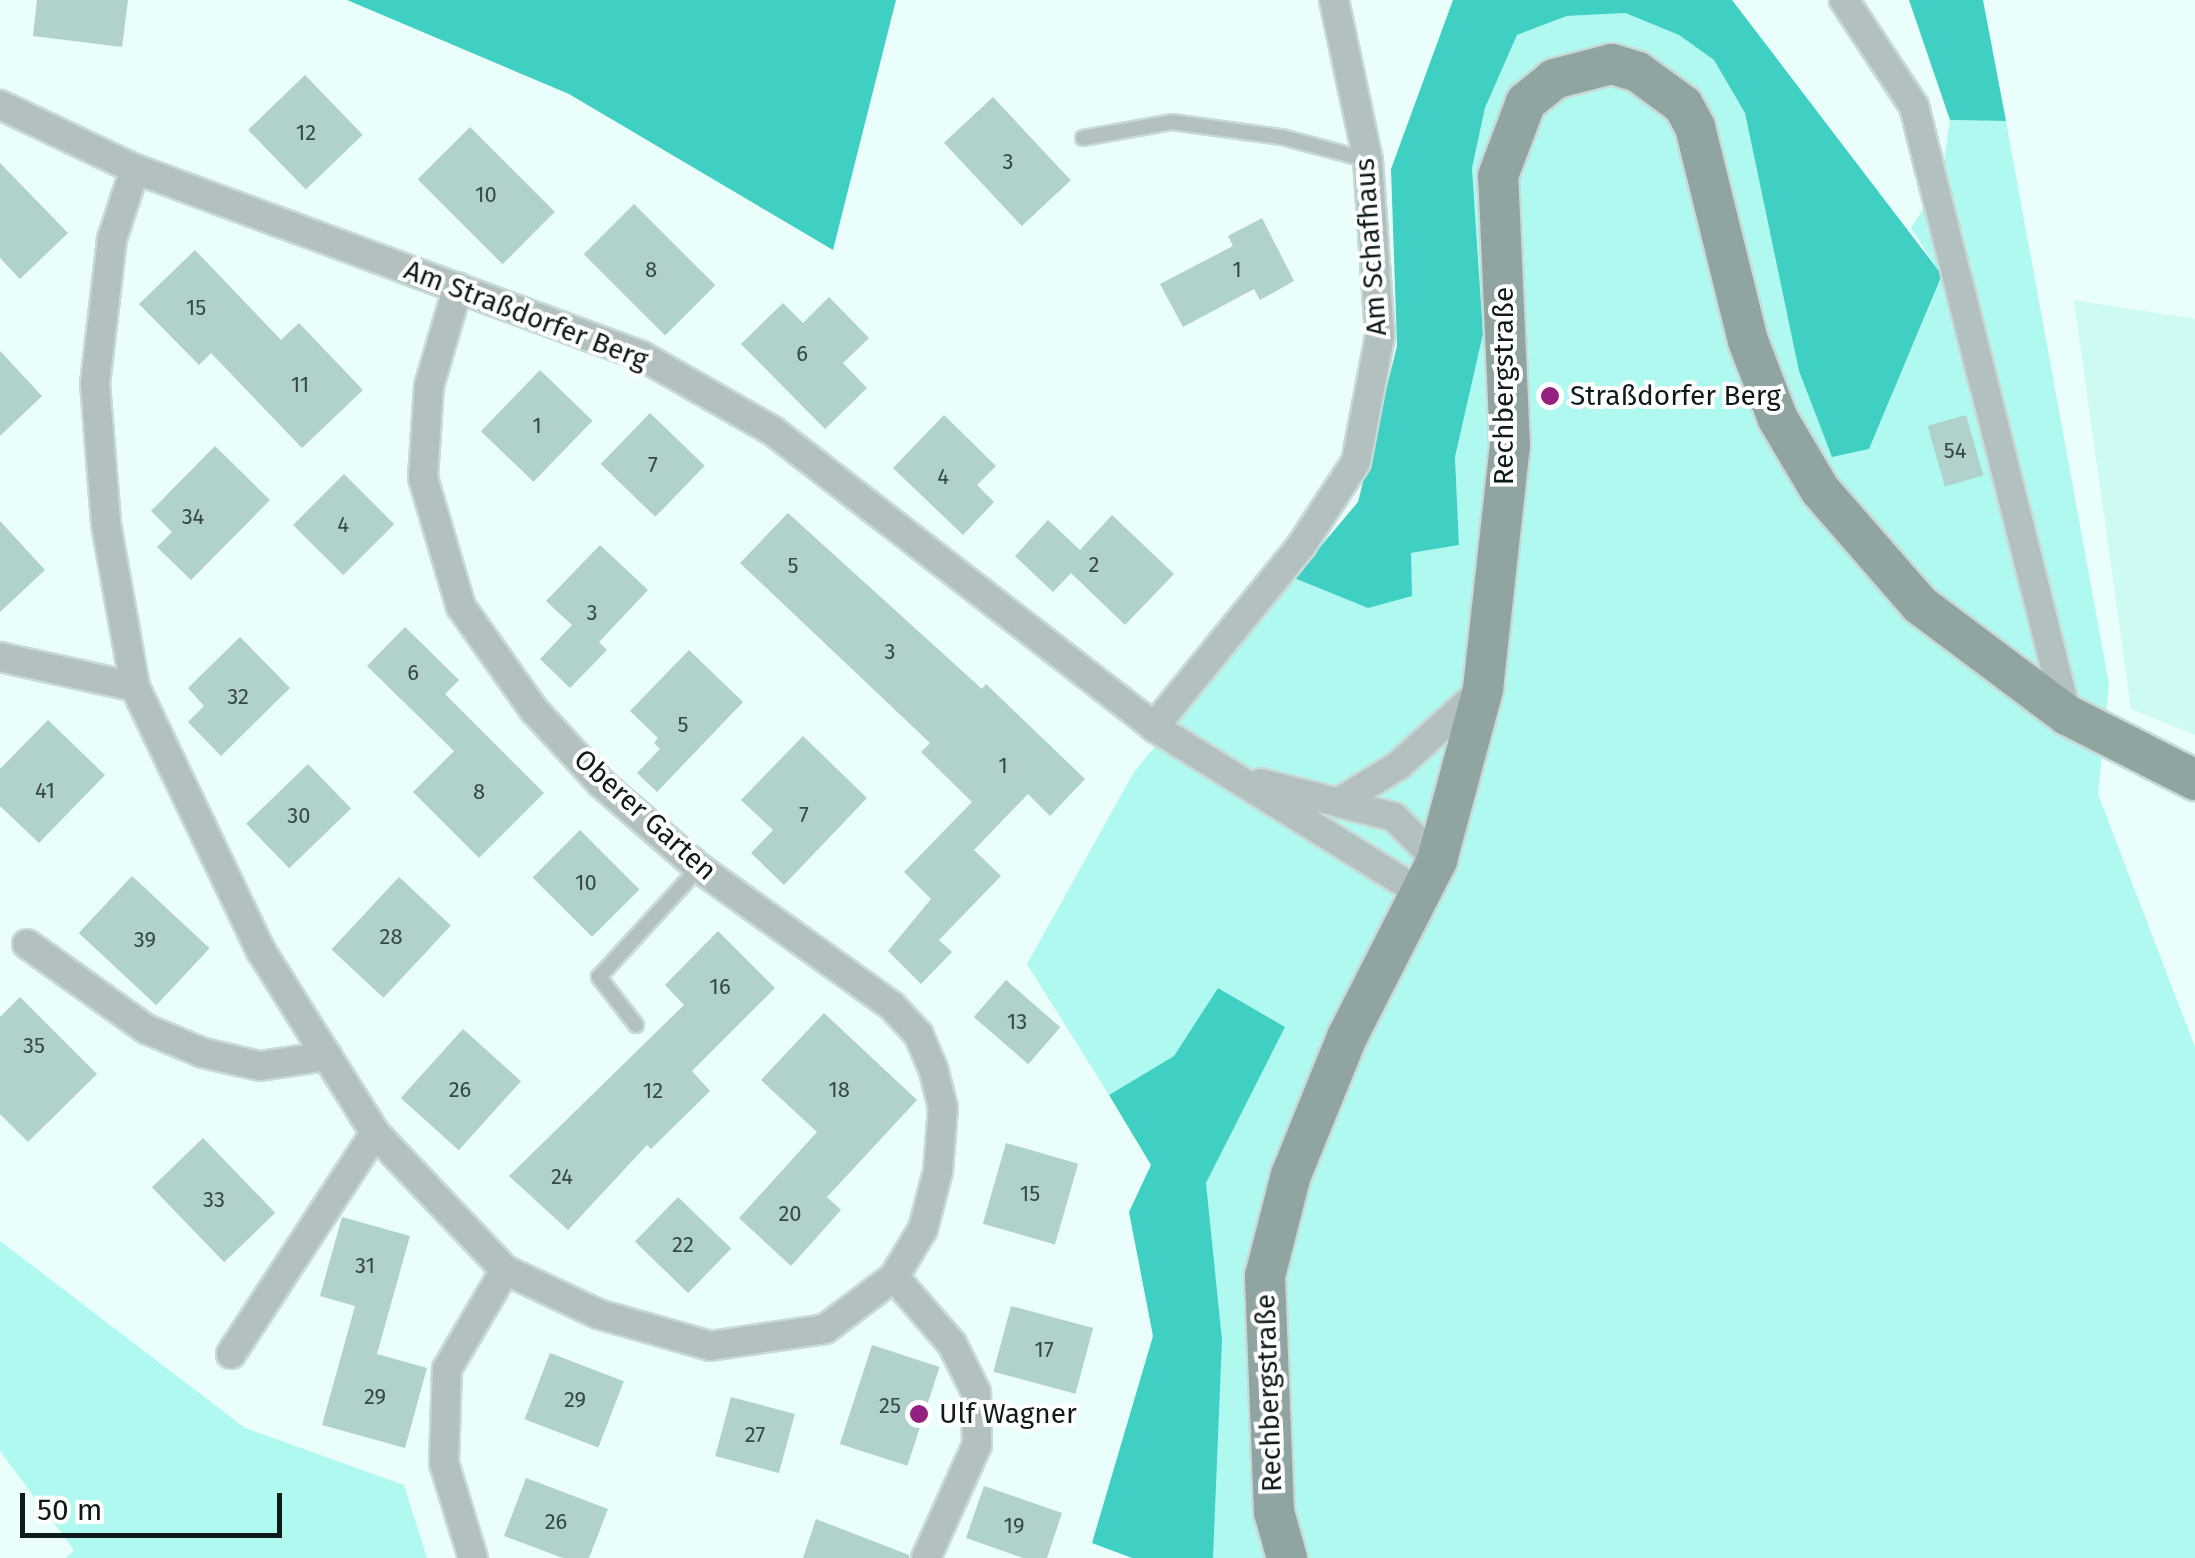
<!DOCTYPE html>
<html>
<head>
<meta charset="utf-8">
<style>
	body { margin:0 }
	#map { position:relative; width:2195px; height:1558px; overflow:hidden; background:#eafefb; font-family:"Fira Sans",sans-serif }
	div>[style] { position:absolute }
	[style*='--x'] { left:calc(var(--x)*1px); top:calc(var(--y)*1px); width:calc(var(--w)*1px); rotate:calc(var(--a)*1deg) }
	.built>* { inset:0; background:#cefaf4 }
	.green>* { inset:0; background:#b0f9f0 }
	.forest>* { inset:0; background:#40d0c3 }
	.building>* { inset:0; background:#b0d1cc; transform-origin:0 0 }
	.roads { filter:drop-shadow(2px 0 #c7dad7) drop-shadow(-2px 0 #c7dad7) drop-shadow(0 2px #c7dad7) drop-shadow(0 -2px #c7dad7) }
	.lane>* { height:14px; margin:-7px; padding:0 7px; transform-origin:7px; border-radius:7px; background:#b2c1bf }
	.street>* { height:28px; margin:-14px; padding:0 14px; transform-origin:14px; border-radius:14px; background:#b2c1bf }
	.secondary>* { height:40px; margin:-20px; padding:0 20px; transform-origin:20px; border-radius:20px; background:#90a5a2 }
	.dots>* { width:28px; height:28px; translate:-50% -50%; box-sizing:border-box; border:5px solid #fff; border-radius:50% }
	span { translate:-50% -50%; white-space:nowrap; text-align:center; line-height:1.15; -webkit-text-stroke:8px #fff; paint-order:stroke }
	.number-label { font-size:22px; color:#374846 }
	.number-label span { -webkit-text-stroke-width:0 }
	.street-label { font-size:28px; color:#0f1b1a }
	.poi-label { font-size:28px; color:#0f1b1a }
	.left { translate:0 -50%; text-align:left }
	.scale { position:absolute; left:20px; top:1493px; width:262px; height:45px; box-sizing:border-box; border:5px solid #0f1b1a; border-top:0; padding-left:12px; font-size:30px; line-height:35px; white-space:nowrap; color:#0f1b1a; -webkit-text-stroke:8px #fff; paint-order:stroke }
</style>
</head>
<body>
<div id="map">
	<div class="built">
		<i style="clip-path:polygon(2074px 300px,2195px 319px,2195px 735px,2131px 709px)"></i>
	</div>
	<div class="green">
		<i style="clip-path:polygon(1624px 13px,1679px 35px,1714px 60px,1745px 113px,1799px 371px,1832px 456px,1869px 449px,1942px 276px,1911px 228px,1941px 182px,1950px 120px,2006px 121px,2109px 684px,2098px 794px,2195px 1047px,2195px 1558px,1213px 1558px,1206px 1183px,1285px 1027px,1218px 988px,1174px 1056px,1109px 1095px,1027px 964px,1134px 772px,1294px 578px,1369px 608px,1411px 553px,1459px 545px,1455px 457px,1483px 334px,1472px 168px,1485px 108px,1517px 35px,1567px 16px)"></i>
		<i style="clip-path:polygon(0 1241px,245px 1428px,404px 1485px,427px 1558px,66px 1558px,74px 1550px,0 1451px)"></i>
	</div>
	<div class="forest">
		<i style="clip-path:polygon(347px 0,896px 0,833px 250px,569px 94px)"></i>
		<i style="clip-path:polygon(1453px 0,1732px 0,1942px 275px,1869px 449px,1832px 457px,1799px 371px,1745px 113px,1714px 60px,1679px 35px,1625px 13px,1567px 16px,1517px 35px,1485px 108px,1472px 168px,1483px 334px,1455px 457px,1459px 545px,1411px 553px,1412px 596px,1368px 608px,1294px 578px,1358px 502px,1397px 346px,1391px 169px)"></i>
		<i style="clip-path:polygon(1909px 0,1983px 0,2006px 121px,1950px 120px)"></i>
		<i style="clip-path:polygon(1218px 988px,1285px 1027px,1206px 1183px,1222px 1340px,1213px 1558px,1132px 1558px,1092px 1543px,1153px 1336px,1129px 1212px,1151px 1165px,1109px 1095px,1174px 1056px)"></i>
	</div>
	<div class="building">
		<i style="clip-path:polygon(37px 0,128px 0,122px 47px,33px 36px)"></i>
		<i style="left:305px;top:75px;width:83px;height:79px;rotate:46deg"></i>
		<i style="left:993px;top:97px;width:114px;height:67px;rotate:47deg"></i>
		<i style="left:470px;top:127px;width:120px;height:74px;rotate:45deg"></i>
		<i style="clip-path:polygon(0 163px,68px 233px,20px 279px,0 258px)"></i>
		<i style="left:634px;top:204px;width:115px;height:71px;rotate:45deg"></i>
		<i style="clip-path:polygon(1262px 218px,1294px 281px,1260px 300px,1254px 289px,1183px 327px,1160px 284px,1233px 246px,1228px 236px)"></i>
		<i style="clip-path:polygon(195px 250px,281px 340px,299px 323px,363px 390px,302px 448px,211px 353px,199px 365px,139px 304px)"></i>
		<i style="clip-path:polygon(829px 297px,869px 338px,843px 363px,867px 388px,825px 429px,741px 344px,783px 303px,803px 323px)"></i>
		<i style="clip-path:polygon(0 351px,42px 396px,0 436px)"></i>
		<i style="left:540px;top:370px;width:73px;height:85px;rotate:44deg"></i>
		<i style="left:650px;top:413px;width:76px;height:71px;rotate:44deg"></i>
		<i style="clip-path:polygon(944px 415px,996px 466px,977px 485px,994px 502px,963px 535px,893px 468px)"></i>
		<i style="left:1966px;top:415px;width:63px;height:40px;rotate:74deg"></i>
		<i style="clip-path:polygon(215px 446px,270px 500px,191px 580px,157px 547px,172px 532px,151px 511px)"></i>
		<i style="left:344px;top:474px;width:71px;height:72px;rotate:45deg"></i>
		<i style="clip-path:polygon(788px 513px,982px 689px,986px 684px,1085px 779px,1050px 816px,1028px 794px,974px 850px,1001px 876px,939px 940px,952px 952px,921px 984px,888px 951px,931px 899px,904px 872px,972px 802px,921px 752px,930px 743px,740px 563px)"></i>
		<i style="clip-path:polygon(1112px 515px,1174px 574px,1125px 625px,1071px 573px,1053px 592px,1015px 556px,1048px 520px,1080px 550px)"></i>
		<i style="clip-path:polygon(0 521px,45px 570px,0 612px)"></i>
		<i style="clip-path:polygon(600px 545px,648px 590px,599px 642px,607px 650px,570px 688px,540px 659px,572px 625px,546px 601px)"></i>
		<i style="clip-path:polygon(405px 627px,459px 680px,445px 694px,544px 793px,479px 858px,413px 792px,454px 751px,367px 666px)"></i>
		<i style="clip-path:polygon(240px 637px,290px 688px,221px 756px,188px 722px,204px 706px,188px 688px)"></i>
		<i style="clip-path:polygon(689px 650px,743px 702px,657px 792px,637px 773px,660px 749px,654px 743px,658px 738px,630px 711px)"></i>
		<i style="clip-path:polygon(48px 720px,105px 775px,39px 843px,0 806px,0 769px)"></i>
		<i style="clip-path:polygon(803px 736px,867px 798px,784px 885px,751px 853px,773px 830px,741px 800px)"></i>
		<i style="left:308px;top:764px;width:62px;height:86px;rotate:46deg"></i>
		<i style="left:580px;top:830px;width:84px;height:67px;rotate:45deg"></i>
		<i style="left:132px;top:876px;width:106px;height:78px;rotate:43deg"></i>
		<i style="left:399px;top:877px;width:71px;height:99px;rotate:43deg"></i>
		<i style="clip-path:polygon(718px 931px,775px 988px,692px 1071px,710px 1091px,651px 1149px,647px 1145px,568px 1230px,509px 1176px,684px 1005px,665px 985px)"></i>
		<i style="left:1006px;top:980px;width:72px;height:49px;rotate:41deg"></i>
		<i style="clip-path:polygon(20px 997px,97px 1074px,28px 1142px,0 1114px,0 1017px)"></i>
		<i style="clip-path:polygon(824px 1013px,917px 1100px,827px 1197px,841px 1210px,791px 1266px,739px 1218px,817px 1132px,761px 1080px)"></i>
		<i style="left:463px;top:1029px;width:78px;height:93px;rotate:42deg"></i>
		<i style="left:203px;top:1138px;width:104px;height:71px;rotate:46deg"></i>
		<i style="left:1006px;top:1143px;width:75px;height:84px;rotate:16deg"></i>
		<i style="left:678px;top:1197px;width:74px;height:62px;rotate:44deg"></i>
		<i style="clip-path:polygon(342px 1217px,410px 1236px,377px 1354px,427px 1368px,405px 1448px,322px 1425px,355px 1306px,320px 1296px)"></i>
		<i style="left:1011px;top:1306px;width:85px;height:68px;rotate:15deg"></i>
		<i style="left:872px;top:1345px;width:71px;height:104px;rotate:18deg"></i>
		<i style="left:550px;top:1353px;width:79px;height:71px;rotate:21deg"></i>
		<i style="left:731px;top:1397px;width:66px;height:61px;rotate:15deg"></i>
		<i style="clip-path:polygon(526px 1478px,608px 1509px,589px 1558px,563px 1558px,504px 1536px)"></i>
		<i style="clip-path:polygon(984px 1486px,1062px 1513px,1047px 1558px,1023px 1558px,966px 1538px)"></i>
		<i style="clip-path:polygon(816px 1519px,909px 1555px,909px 1558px,803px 1558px)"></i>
	</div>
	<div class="roads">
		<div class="lane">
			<i style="--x:1083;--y:138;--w:90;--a:-10.2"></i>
			<i style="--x:1172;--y:122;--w:111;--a:7.8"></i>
			<i style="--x:1282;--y:137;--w:89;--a:15"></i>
			<i style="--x:636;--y:1025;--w:61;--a:-127.6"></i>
			<i style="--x:599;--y:977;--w:148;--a:-47.5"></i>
		</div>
		<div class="street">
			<i style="--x:1844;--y:0;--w:127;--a:56.6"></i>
			<i style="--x:1914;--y:106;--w:628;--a:75.9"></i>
			<i style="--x:0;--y:105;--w:149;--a:25.4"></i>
			<i style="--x:135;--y:169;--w:540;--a:20.25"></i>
			<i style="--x:642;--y:356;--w:151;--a:29.8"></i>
			<i style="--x:773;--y:431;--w:482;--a:37.8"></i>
			<i style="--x:1154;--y:727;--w:314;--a:31.9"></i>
			<i style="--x:135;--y:169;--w:74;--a:108.2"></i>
			<i style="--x:112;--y:239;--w:145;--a:96.7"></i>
			<i style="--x:95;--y:383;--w:141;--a:85.5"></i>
			<i style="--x:106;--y:524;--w:166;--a:79.9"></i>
			<i style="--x:135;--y:687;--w:293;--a:64.5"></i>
			<i style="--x:261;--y:951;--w:215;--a:57.9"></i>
			<i style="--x:375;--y:1133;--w:189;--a:46.5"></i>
			<i style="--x:505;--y:1270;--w:103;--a:25.3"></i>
			<i style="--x:598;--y:1314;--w:116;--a:15.9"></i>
			<i style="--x:710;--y:1346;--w:116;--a:-8.4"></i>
			<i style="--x:825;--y:1329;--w:86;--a:-37"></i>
			<i style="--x:894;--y:1277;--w:56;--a:-58.9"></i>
			<i style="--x:923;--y:1229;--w:60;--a:-75.5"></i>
			<i style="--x:938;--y:1171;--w:63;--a:-85.5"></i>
			<i style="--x:943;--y:1108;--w:38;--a:-104"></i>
			<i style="--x:934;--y:1071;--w:39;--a:-113"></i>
			<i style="--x:919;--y:1035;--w:40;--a:-133"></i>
			<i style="--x:892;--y:1006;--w:237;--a:-144.4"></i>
			<i style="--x:699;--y:868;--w:130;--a:-139.1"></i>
			<i style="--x:601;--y:783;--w:99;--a:-132.5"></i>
			<i style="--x:534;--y:710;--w:126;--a:-125.3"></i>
			<i style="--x:461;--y:607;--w:134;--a:-106.4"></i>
			<i style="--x:423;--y:478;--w:92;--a:-86.3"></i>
			<i style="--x:429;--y:386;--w:103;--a:-73.7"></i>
			<i style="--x:0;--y:657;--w:138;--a:12.5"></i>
			<i style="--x:1154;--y:727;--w:233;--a:-50.9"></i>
			<i style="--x:1301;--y:546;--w:100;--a:-56.8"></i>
			<i style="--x:1356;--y:462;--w:128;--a:-79.2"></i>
			<i style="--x:1380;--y:336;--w:176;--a:-93.9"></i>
			<i style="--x:1368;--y:160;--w:164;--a:-102"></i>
			<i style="--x:1261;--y:783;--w:137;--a:14.3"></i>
			<i style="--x:1394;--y:817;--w:61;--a:45"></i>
			<i style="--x:1344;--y:799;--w:65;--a:-31.7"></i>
			<i style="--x:1399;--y:765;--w:112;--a:-42.1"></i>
			<i style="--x:27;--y:944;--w:146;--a:35.5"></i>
			<i style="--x:146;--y:1029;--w:62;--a:22.8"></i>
			<i style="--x:203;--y:1053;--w:58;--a:12.8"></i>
			<i style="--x:260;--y:1066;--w:68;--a:-8.5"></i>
			<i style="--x:894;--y:1277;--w:89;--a:49.1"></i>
			<i style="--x:952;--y:1344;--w:54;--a:63.4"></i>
			<i style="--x:976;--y:1392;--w:53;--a:88.9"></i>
			<i style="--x:977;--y:1445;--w:124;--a:114.3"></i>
			<i style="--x:231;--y:1354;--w:264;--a:-56.9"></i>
			<i style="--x:473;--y:1558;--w:99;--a:-107"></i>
			<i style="--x:444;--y:1463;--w:94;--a:-88.2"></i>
			<i style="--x:447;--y:1369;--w:115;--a:-59.6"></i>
		</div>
		<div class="secondary">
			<i style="--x:1287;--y:1558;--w:48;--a:-105.8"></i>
			<i style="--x:1274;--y:1512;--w:236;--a:-92.2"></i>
			<i style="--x:1265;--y:1276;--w:104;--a:-75.6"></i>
			<i style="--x:1291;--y:1175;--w:149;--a:-67.9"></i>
			<i style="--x:1347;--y:1037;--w:199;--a:-63"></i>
			<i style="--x:1437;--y:860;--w:177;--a:-74.9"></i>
			<i style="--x:1483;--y:689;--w:244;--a:-83.7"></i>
			<i style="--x:1510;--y:446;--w:270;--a:-92.5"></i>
			<i style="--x:1498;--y:176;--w:79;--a:-69.3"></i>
			<i style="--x:1526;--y:102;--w:36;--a:-39"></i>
			<i style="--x:1554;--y:79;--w:60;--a:-14.5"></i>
			<i style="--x:1612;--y:64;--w:27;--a:17"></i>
			<i style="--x:1638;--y:72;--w:56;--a:36.3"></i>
			<i style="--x:1683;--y:105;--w:25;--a:61"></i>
			<i style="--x:1695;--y:127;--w:220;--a:76.1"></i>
			<i style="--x:1748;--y:341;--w:84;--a:69"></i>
			<i style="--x:1778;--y:419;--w:82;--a:59.4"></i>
			<i style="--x:1820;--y:490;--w:152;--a:49"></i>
			<i style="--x:1920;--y:605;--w:184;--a:36.8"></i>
			<i style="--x:2067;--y:715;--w:144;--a:26.9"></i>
		</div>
	</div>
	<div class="dots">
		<i style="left:1550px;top:396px;background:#942180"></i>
		<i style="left:919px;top:1414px;background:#942180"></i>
	</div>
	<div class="number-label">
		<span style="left:306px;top:133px">12</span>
		<span style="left:1008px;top:162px">3</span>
		<span style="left:486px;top:195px">10</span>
		<span style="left:651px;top:270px">8</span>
		<span style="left:1237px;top:270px">1</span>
		<span style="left:196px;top:308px">15</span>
		<span style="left:802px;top:354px">6</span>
		<span style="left:300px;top:385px">11</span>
		<span style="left:537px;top:426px">1</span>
		<span style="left:1955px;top:451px">54</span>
		<span style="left:653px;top:465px">7</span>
		<span style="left:943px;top:477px">4</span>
		<span style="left:193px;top:517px">34</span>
		<span style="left:343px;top:525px">4</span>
		<span style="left:1094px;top:565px">2</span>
		<span style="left:793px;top:566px">5</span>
		<span style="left:592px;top:613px">3</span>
		<span style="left:890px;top:652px">3</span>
		<span style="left:413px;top:673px">6</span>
		<span style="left:238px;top:697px">32</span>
		<span style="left:683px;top:725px">5</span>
		<span style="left:1003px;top:766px">1</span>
		<span style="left:45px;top:791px">41</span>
		<span style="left:479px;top:792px">8</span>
		<span style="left:804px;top:815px">7</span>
		<span style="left:299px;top:816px">30</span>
		<span style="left:586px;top:883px">10</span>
		<span style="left:391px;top:937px">28</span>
		<span style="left:145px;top:940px">39</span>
		<span style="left:720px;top:987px">16</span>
		<span style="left:1017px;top:1022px">13</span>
		<span style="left:34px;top:1046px">35</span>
		<span style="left:460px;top:1090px">26</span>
		<span style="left:839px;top:1090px">18</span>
		<span style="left:653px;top:1091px">12</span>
		<span style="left:562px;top:1177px">24</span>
		<span style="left:1030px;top:1194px">15</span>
		<span style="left:214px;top:1200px">33</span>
		<span style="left:790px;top:1214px">20</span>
		<span style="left:683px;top:1245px">22</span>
		<span style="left:365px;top:1266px">31</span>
		<span style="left:1044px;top:1350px">17</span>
		<span style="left:375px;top:1397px">29</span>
		<span style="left:575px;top:1400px">29</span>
		<span style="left:890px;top:1406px">25</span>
		<span style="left:755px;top:1435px">27</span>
		<span style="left:556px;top:1522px">26</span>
		<span style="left:1014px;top:1526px">19</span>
	</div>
	<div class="street-label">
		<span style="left:1371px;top:247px;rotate:-94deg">Am Schafhaus</span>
		<span style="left:526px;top:315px;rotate:21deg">Am Straßdorfer Berg</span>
		<span style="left:1504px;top:386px;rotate:-90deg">Rechbergstraße</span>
		<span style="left:645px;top:815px;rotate:42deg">Oberer Garten</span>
		<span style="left:1269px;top:1393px;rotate:-92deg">Rechbergstraße</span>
	</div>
	<div class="poi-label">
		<span class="left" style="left:1570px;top:396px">Straßdorfer Berg</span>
		<span class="left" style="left:939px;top:1414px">Ulf Wagner</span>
	</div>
	<div class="scale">50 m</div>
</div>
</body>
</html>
